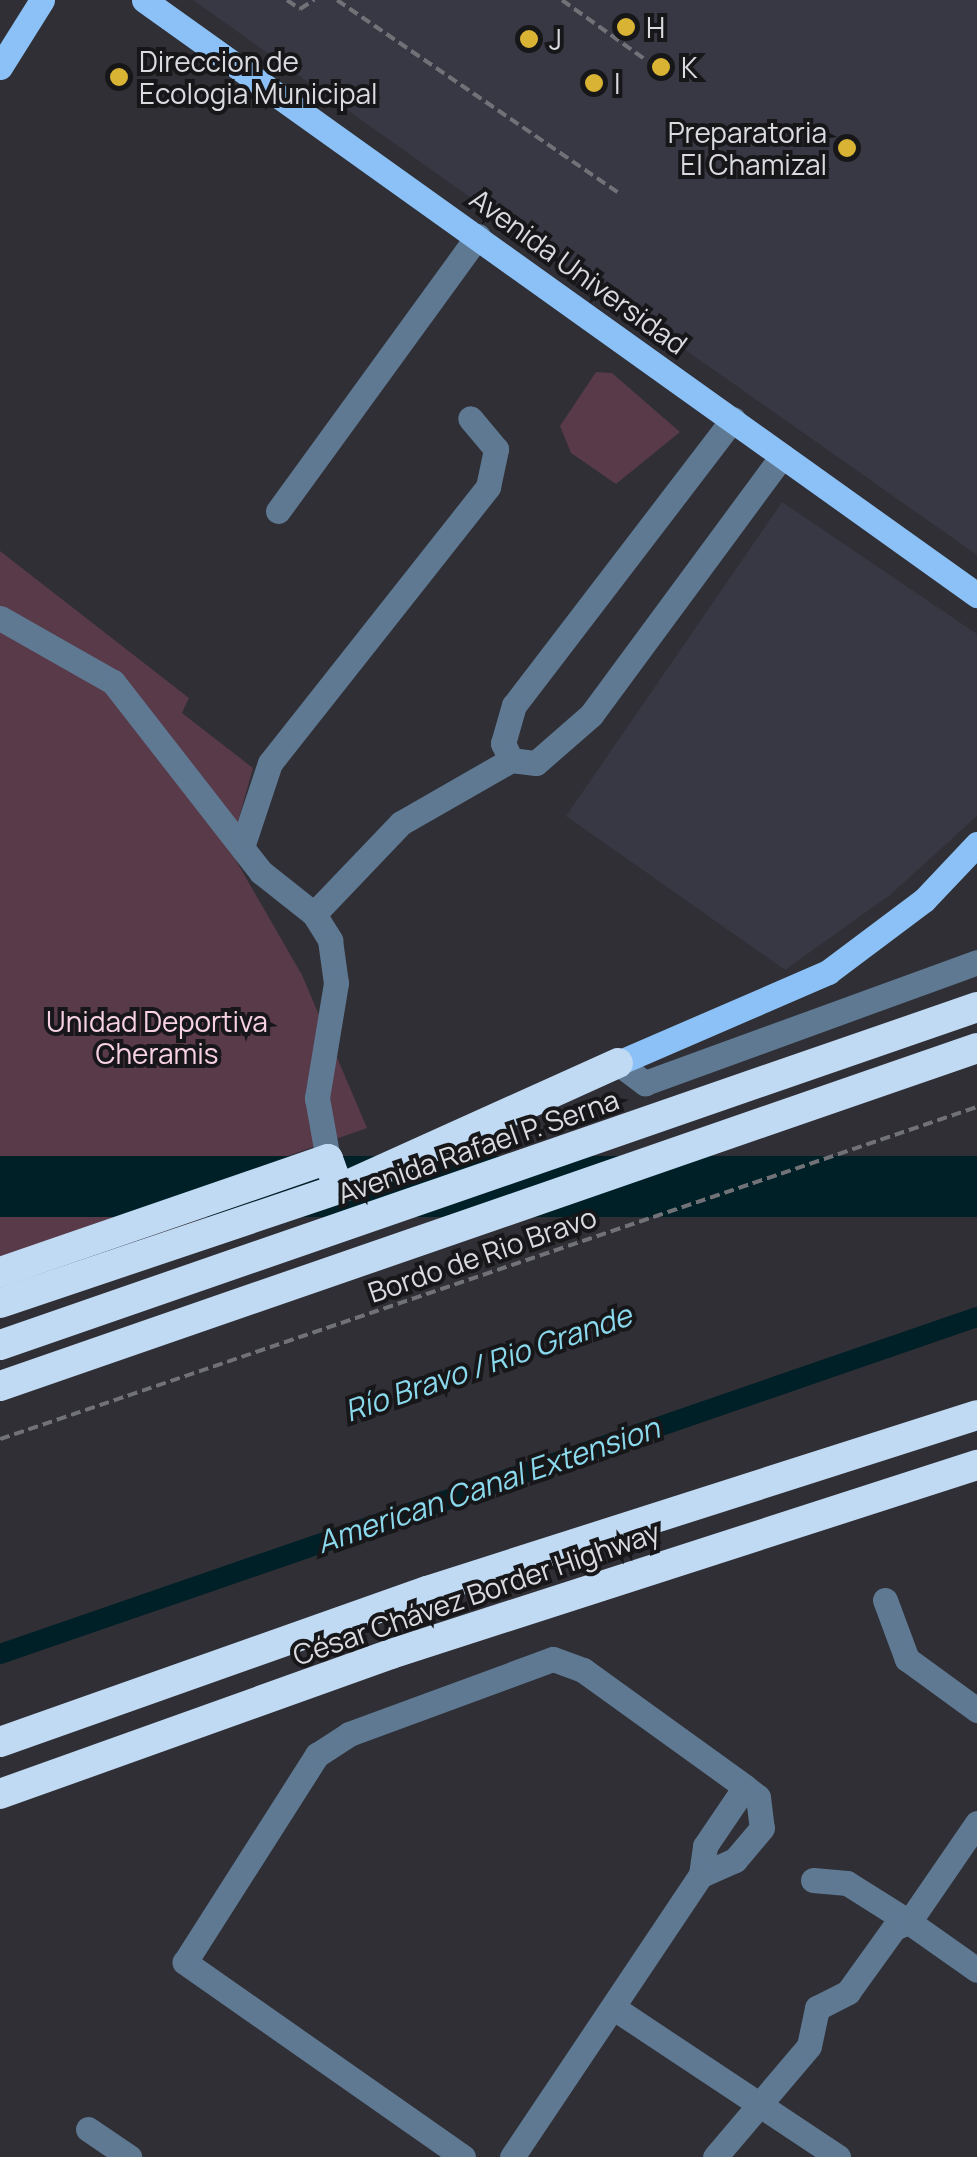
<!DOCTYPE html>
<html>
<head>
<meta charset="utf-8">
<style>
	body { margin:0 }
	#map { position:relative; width:977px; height:2157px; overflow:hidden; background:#2f2f35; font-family:Manrope,sans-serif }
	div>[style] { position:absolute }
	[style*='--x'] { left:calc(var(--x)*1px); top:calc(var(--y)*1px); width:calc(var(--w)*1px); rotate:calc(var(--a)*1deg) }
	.built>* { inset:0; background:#383844 }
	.green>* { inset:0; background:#583a48 }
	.water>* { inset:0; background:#002027; transform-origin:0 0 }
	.canal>* { height:20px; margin:-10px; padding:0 10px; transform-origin:10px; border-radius:10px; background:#002027 }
	.path>* { height:4px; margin-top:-2px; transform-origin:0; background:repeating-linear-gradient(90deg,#717277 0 10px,transparent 0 15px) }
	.minor>* { height:25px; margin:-12.5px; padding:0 12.5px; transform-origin:12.5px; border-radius:12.5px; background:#5f7993 }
	.major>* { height:25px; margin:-12.5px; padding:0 12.5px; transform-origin:12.5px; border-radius:12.5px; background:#8bc1f6 }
	.highway>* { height:30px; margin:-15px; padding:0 15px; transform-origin:15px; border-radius:15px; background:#c1daf4 }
	.dots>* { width:28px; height:28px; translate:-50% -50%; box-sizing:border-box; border:5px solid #17171a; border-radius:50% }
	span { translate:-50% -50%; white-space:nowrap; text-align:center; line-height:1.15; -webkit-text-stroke:8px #17171a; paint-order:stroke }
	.poi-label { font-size:28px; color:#dadbdf }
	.left { translate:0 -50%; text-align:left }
	.right { translate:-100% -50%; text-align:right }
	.street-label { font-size:28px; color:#dadbdf }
	.park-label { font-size:28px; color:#f8d1e2 }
	.water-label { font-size:30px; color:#8ad9ec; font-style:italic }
</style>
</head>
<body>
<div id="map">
	<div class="built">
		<i style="clip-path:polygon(193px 0,977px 0,977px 555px,610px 297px)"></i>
		<i style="clip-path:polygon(782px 502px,977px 634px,977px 816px,890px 895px,785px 970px,566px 816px)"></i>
	</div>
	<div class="green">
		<i style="clip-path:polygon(596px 372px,612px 373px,680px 432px,616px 484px,571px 453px,560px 426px)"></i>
		<i style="clip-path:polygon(0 551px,189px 698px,182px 713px,253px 768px,230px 850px,302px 975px,367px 1128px,0 1257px)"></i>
	</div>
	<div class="water">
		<i style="left:977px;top:1156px;width:61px;height:1033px;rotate:90deg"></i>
	</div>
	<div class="canal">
		<i style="--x:0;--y:1654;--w:1033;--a:-19.03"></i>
	</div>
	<div class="path">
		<i style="--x:287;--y:0;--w:16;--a:35"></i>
		<i style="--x:300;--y:9;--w:17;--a:-33"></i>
		<i style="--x:337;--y:0;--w:340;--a:34.4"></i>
		<i style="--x:562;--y:0;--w:100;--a:35.6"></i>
		<i style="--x:0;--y:1439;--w:1032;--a:-18.77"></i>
	</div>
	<div class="minor">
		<i style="--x:733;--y:419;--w:360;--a:127.4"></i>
		<i style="--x:514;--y:705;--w:40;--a:106"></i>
		<i style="--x:503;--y:743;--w:19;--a:65"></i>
		<i style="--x:511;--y:760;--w:25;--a:7"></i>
		<i style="--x:536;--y:763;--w:73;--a:-41.1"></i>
		<i style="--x:591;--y:715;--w:322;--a:-53.6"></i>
		<i style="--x:278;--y:511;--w:340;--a:-54"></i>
		<i style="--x:0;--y:618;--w:130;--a:29.5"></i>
		<i style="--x:113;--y:682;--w:241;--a:52.1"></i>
		<i style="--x:261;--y:872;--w:68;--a:38.4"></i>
		<i style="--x:314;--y:914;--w:31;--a:58"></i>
		<i style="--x:330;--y:940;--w:43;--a:82.1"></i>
		<i style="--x:336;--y:983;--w:117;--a:99.4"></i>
		<i style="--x:317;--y:1098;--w:62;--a:79.8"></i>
		<i style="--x:244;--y:841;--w:82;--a:-71.6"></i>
		<i style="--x:270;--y:763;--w:352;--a:-51.7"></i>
		<i style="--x:488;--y:487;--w:39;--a:-78"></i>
		<i style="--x:496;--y:449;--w:40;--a:-130"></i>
		<i style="--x:314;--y:914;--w:126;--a:-46.3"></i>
		<i style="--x:401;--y:823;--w:127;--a:-29.8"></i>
		<i style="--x:618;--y:1063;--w:34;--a:37"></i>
		<i style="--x:645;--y:1083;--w:353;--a:-20"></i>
		<i style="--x:885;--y:1600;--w:63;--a:69.6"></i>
		<i style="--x:907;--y:1659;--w:87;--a:36.1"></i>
		<i style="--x:813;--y:1880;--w:34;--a:5"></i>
		<i style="--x:847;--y:1883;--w:73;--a:32.2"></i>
		<i style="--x:909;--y:1922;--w:120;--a:-55.5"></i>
		<i style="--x:614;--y:2008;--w:269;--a:33.6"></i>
		<i style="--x:88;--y:2129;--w:50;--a:34.3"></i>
		<i style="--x:463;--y:2157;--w:340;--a:-145"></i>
		<i style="--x:185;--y:1962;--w:246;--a:-57.5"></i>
		<i style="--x:317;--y:1755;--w:38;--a:-33"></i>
		<i style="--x:349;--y:1734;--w:217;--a:-20.2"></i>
		<i style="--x:553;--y:1659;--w:32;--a:20"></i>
		<i style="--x:583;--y:1670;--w:200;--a:35.8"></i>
		<i style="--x:745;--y:1787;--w:16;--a:38"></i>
		<i style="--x:758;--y:1797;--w:31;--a:83"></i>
		<i style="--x:762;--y:1828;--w:42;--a:130.2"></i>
		<i style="--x:735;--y:1860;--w:37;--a:156"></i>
		<i style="--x:701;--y:1875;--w:29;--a:-82"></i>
		<i style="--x:705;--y:1846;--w:71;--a:-55.9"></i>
		<i style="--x:512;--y:2157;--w:339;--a:-56.2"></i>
		<i style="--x:715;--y:2157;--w:145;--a:-49.7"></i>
		<i style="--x:809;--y:2046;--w:39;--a:-78"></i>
		<i style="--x:817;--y:2008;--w:35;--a:-27"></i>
		<i style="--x:848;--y:1992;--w:79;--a:-54.3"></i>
		<i style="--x:894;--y:1928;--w:16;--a:-22"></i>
		<i style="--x:909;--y:1922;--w:83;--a:35.2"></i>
	</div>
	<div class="major">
		<i style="--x:144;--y:0;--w:1024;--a:35.54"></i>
		<i style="--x:0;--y:67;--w:79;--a:-57.9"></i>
		<i style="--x:618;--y:1063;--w:229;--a:-23.4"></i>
		<i style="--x:828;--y:972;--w:120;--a:-36.9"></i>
		<i style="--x:924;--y:900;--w:77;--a:-46.6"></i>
	</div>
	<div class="highway">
		<i style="--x:0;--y:1272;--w:347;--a:-19"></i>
		<i style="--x:328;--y:1159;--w:32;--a:70"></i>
		<i style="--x:0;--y:1303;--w:358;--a:-18.6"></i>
		<i style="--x:339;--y:1189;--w:306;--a:-24.3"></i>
		<i style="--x:0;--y:1345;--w:1034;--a:-19.08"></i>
		<i style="--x:0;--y:1386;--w:1034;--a:-19.08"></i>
		<i style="--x:0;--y:1742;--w:453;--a:-19.5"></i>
		<i style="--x:427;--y:1591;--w:577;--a:-17.74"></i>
		<i style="--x:0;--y:1794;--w:415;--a:-19.7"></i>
		<i style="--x:391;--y:1654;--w:616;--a:-17.88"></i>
	</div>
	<div class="dots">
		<i style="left:626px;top:27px;background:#d9b334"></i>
		<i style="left:529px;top:39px;background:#d9b334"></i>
		<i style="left:661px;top:67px;background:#d9b334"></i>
		<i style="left:119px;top:77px;background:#d9b334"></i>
		<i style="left:594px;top:83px;background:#d9b334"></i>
		<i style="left:847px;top:148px;background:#d9b334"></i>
	</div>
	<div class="poi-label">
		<span class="left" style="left:646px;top:27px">H</span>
		<span class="left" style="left:549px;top:39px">J</span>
		<span class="left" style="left:139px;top:77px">Direccion de<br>Ecologia Municipal</span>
		<span class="left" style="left:681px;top:67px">K</span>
		<span class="left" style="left:614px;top:83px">I</span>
		<span class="right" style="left:827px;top:148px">Preparatoria<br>El Chamizal</span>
	</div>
	<div class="street-label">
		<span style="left:579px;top:271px;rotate:36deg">Avenida Universidad</span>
		<span style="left:478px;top:1146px;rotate:-19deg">Avenida Rafael P. Serna</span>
		<span style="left:482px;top:1254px;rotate:-19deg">Bordo de Rio Bravo</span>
		<span style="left:476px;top:1593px;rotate:-19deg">César Chávez Border Highway</span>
	</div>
	<div class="park-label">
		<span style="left:157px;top:1037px">Unidad Deportiva<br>Cheramis</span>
	</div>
	<div class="water-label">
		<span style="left:488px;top:1363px;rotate:-19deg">Río Bravo / Rio Grande</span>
		<span style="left:488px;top:1485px;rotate:-19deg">American Canal Extension</span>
	</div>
</div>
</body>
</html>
